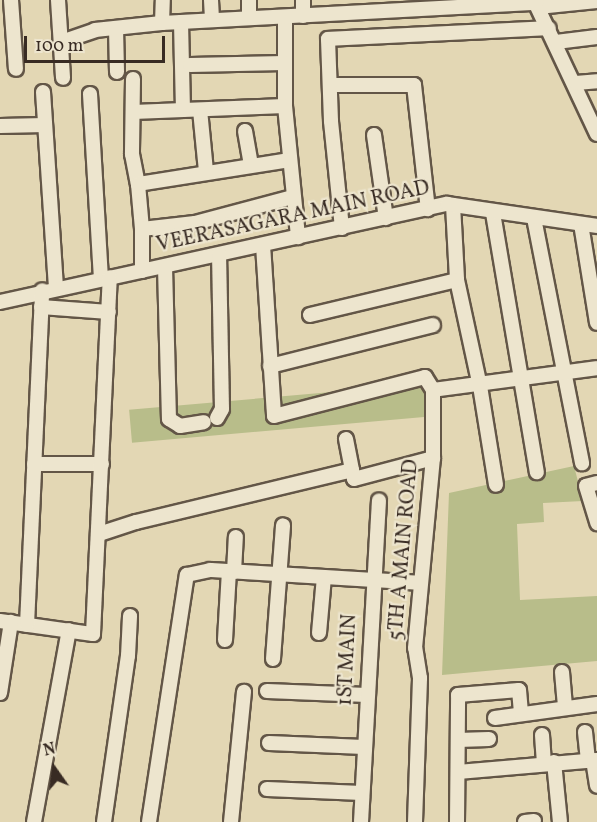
<!DOCTYPE html>
<html>
<head>
<meta charset="utf-8">
<style>
	body { margin:0 }
	#map { position:relative; width:597px; height:822px; overflow:hidden; background:#e3d7b4; font-family:Vollkorn,serif }
	div>[style] { position:absolute }
	[style*='--x'] { left:calc(var(--x)*1px); top:calc(var(--y)*1px); width:calc(var(--w)*1px); rotate:calc(var(--a)*1deg) }
	.green>* { inset:0; background:#b8bd8a; transform-origin:0 0 }
	.roads { filter:drop-shadow(2px 0 #635647) drop-shadow(-2px 0 #635647) drop-shadow(0 2px #635647) drop-shadow(0 -2px #635647) }
	.minor>* { height:14px; margin:-7px; padding:0 7px; transform-origin:7px; border-radius:7px; background:#ede5ce }
	span { translate:-50% -50%; white-space:nowrap; text-align:center; line-height:1.15; -webkit-text-stroke:4.5px #ede5ce; paint-order:stroke }
	.street-label { font-size:21px; color:#382b23 }
	.north { position:absolute; left:24px; top:738px; width:60px; height:60px; -webkit-text-stroke:4px #ede5ce; paint-order:stroke; rotate:346deg; font-size:16px; font-weight:700; line-height:24px; text-align:center; color:#382b23 }
	.north::after { content:''; display:block; margin:auto; width:21px; height:27px; background:#382b23; clip-path:polygon(50% 0,100% 100%,50% 72%,0 100%) }
	.scale { position:absolute; left:24px; top:36px; width:141px; height:27px; box-sizing:border-box; border:3px solid #382b23; border-top:0; padding-left:8px; font-size:18px; line-height:21px; white-space:nowrap; color:#382b23; -webkit-text-stroke:4px #ede5ce; paint-order:stroke }
</style>
</head>
<body>
<div id="map">
	<div class="green">
		<i style="left:424px;top:384px;width:33px;height:296px;rotate:85deg"></i>
		<i style="clip-path:polygon(574px 466px,583px 501px,543px 503px,544px 522px,517px 524px,520px 600px,597px 596px,597px 661px,442px 675px,449px 493px)"></i>
	</div>
	<div class="roads">
		<div class="minor">
			<i style="--x:11;--y:0;--w:69;--a:85.9"></i>
			<i style="--x:58;--y:0;--w:78;--a:86.3"></i>
			<i style="--x:211;--y:0;--w:20;--a:87"></i>
			<i style="--x:249;--y:0;--w:18;--a:90"></i>
			<i style="--x:303;--y:0;--w:16;--a:90"></i>
			<i style="--x:534;--y:0;--w:148;--a:64.8"></i>
			<i style="--x:538;--y:7;--w:59;--a:-5.8"></i>
			<i style="--x:285;--y:17;--w:89;--a:90"></i>
			<i style="--x:285;--y:106;--w:132;--a:84.3"></i>
			<i style="--x:181;--y:22;--w:88;--a:88.7"></i>
			<i style="--x:162;--y:23;--w:23;--a:-88"></i>
			<i style="--x:116;--y:28;--w:44;--a:88.7"></i>
			<i style="--x:61;--y:42;--w:36;--a:-19"></i>
			<i style="--x:95;--y:30;--w:67;--a:-6"></i>
			<i style="--x:162;--y:23;--w:375;--a:-3.1"></i>
			<i style="--x:556;--y:42;--w:41;--a:-7"></i>
			<i style="--x:190;--y:65;--w:94;--a:-1.2"></i>
			<i style="--x:133;--y:79;--w:75;--a:90.8"></i>
			<i style="--x:132;--y:154;--w:31;--a:79"></i>
			<i style="--x:576;--y:83;--w:21;--a:-5"></i>
			<i style="--x:332;--y:85;--w:82;--a:0"></i>
			<i style="--x:414;--y:85;--w:125;--a:83.6"></i>
			<i style="--x:43;--y:92;--w:195;--a:86.2"></i>
			<i style="--x:90;--y:94;--w:185;--a:86.6"></i>
			<i style="--x:200;--y:110;--w:61;--a:84.4"></i>
			<i style="--x:133;--y:112;--w:152;--a:-2.3"></i>
			<i style="--x:0;--y:126;--w:45;--a:-1.3"></i>
			<i style="--x:245;--y:131;--w:35;--a:80"></i>
			<i style="--x:374;--y:135;--w:84;--a:81.8"></i>
			<i style="--x:453;--y:205;--w:75;--a:86.9"></i>
			<i style="--x:457;--y:280;--w:108;--a:77.8"></i>
			<i style="--x:480;--y:386;--w:100;--a:80.8"></i>
			<i style="--x:493;--y:213;--w:263;--a:80.4"></i>
			<i style="--x:534;--y:218;--w:250;--a:78.9"></i>
			<i style="--x:581;--y:224;--w:100;--a:80.8"></i>
			<i style="--x:342;--y:228;--w:108;--a:-95.9"></i>
			<i style="--x:331;--y:121;--w:82;--a:-92.1"></i>
			<i style="--x:328;--y:39;--w:221;--a:-2.8"></i>
			<i style="--x:142;--y:229;--w:45;--a:-95.1"></i>
			<i style="--x:138;--y:184;--w:153;--a:-9"></i>
			<i style="--x:263;--y:245;--w:171;--a:86.3"></i>
			<i style="--x:274;--y:416;--w:156;--a:-14.5"></i>
			<i style="--x:425;--y:377;--w:15;--a:58"></i>
			<i style="--x:165;--y:267;--w:152;--a:88.5"></i>
			<i style="--x:169;--y:419;--w:13;--a:32"></i>
			<i style="--x:180;--y:426;--w:24;--a:-9"></i>
			<i style="--x:142;--y:271;--w:42;--a:-90"></i>
			<i style="--x:142;--y:229;--w:53;--a:-6.5"></i>
			<i style="--x:195;--y:223;--w:101;--a:-14.9"></i>
			<i style="--x:0;--y:302;--w:458;--a:-12.4"></i>
			<i style="--x:447;--y:204;--w:152;--a:8.3"></i>
			<i style="--x:41;--y:307;--w:68;--a:4.2"></i>
			<i style="--x:310;--y:315;--w:151;--a:-13.4"></i>
			<i style="--x:270;--y:366;--w:168;--a:-14.1"></i>
			<i style="--x:433;--y:390;--w:165;--a:-7.6"></i>
			<i style="--x:217;--y:418;--w:10;--a:-61"></i>
			<i style="--x:222;--y:409;--w:154;--a:-91.1"></i>
			<i style="--x:346;--y:439;--w:32;--a:79"></i>
			<i style="--x:34;--y:464;--w:68;--a:0"></i>
			<i style="--x:597;--y:483;--w:11;--a:165"></i>
			<i style="--x:586;--y:486;--w:39;--a:73"></i>
			<i style="--x:99;--y:534;--w:39;--a:-18"></i>
			<i style="--x:136;--y:522;--w:222;--a:-13.5"></i>
			<i style="--x:352;--y:470;--w:9;--a:77"></i>
			<i style="--x:354;--y:479;--w:82;--a:-14.9"></i>
			<i style="--x:234;--y:572;--w:35;--a:-87"></i>
			<i style="--x:0;--y:621;--w:94;--a:8"></i>
			<i style="--x:93;--y:634;--w:357;--a:-87.3"></i>
			<i style="--x:27;--y:625;--w:335;--a:-87.4"></i>
			<i style="--x:319;--y:633;--w:56;--a:-84.9"></i>
			<i style="--x:225;--y:640;--w:69;--a:-86.7"></i>
			<i style="--x:273;--y:659;--w:134;--a:-85.7"></i>
			<i style="--x:562;--y:672;--w:36;--a:85"></i>
			<i style="--x:267;--y:691;--w:100;--a:2.3"></i>
			<i style="--x:0;--y:693;--w:72;--a:-81.2"></i>
			<i style="--x:495;--y:718;--w:103;--a:-7.8"></i>
			<i style="--x:585;--y:732;--w:28;--a:84"></i>
			<i style="--x:542;--y:735;--w:28;--a:86"></i>
			<i style="--x:458;--y:740;--w:31;--a:-2"></i>
			<i style="--x:269;--y:743;--w:95;--a:2.4"></i>
			<i style="--x:593;--y:760;--w:26;--a:81"></i>
			<i style="--x:554;--y:762;--w:60;--a:84.3"></i>
			<i style="--x:458;--y:772;--w:140;--a:-4.9"></i>
			<i style="--x:267;--y:789;--w:95;--a:2.4"></i>
			<i style="--x:34;--y:822;--w:195;--a:-79.7"></i>
			<i style="--x:104;--y:822;--w:168;--a:-81.8"></i>
			<i style="--x:128;--y:656;--w:40;--a:-87.1"></i>
			<i style="--x:149;--y:822;--w:250;--a:-81.3"></i>
			<i style="--x:187;--y:575;--w:24;--a:-12"></i>
			<i style="--x:210;--y:570;--w:210;--a:3.5"></i>
			<i style="--x:231;--y:822;--w:131;--a:-84.3"></i>
			<i style="--x:361;--y:822;--w:322;--a:-86.8"></i>
			<i style="--x:415;--y:822;--w:144;--a:-88"></i>
			<i style="--x:420;--y:678;--w:30;--a:-99"></i>
			<i style="--x:415;--y:648;--w:191;--a:-84.6"></i>
			<i style="--x:433;--y:458;--w:68;--a:-90"></i>
			<i style="--x:457;--y:822;--w:127;--a:-89.5"></i>
			<i style="--x:458;--y:695;--w:61;--a:-4.7"></i>
			<i style="--x:519;--y:690;--w:24;--a:85"></i>
			<i style="--x:525;--y:822;--w:9;--a:-6"></i>
		</div>
	</div>
	<div class="street-label">
		<span style="left:293px;top:217px;rotate:-12deg">VEERASAGARA MAIN ROAD</span>
		<span style="left:404px;top:550px;rotate:-85deg">5TH A MAIN ROAD</span>
		<span style="left:348px;top:660px;rotate:-87deg">1ST MAIN</span>
	</div>
	<div class="north">N</div>
	<div class="scale">100 m</div>
</div>
</body>
</html>
